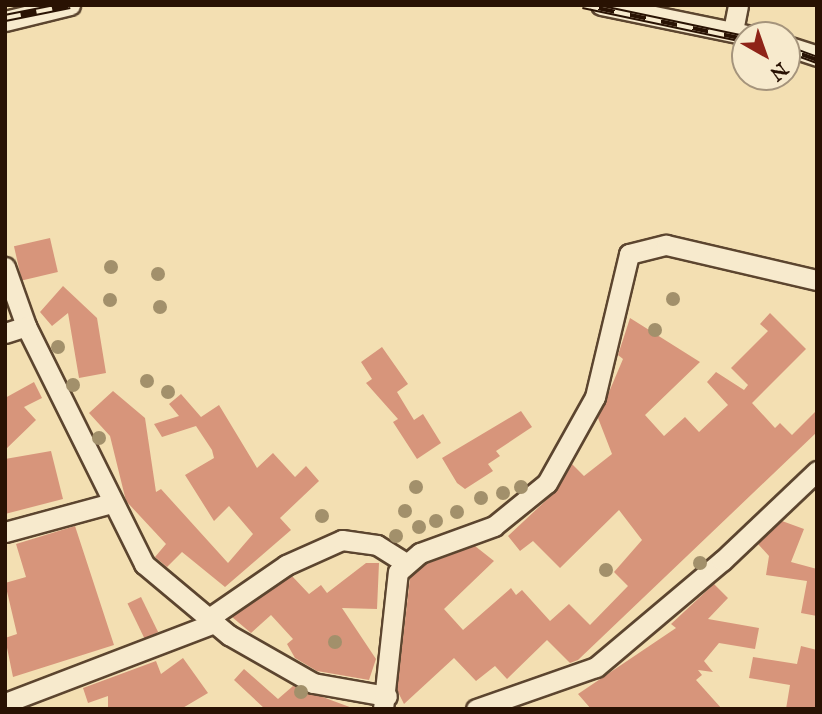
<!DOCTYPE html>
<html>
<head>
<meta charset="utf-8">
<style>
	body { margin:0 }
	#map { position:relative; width:822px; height:714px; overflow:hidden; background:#f3dfb2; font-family:"IM FELL English",serif }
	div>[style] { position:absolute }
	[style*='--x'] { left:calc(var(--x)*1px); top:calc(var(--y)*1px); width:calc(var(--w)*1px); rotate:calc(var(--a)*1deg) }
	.building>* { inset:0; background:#d7957b; transform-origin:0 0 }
	.roads { filter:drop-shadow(2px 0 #5c452f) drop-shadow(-2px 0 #5c452f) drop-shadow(0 2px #5c452f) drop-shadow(0 -2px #5c452f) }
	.minor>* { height:19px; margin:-9.5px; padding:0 9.5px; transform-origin:9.5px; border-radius:9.5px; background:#f7eacd }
	.rail>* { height:8px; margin-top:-4px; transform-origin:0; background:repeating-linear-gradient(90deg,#f7eacd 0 16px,#291203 0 32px); box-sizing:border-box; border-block:2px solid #291203 }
	.trees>* { width:14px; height:14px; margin:-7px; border-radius:50%; background:#a2906b }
	span { translate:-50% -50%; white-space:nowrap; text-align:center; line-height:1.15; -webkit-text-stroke:7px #f7eacd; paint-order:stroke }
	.frame { position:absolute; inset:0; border:7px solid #291203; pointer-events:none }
	.north { position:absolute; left:731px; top:21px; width:70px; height:70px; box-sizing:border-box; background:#f7eacd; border:2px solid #a5947c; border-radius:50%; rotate:140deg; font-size:19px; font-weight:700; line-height:28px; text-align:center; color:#291203 }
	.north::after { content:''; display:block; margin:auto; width:24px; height:32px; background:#8f2418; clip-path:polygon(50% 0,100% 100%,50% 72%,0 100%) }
</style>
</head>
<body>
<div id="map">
	<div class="building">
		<i style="left:50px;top:238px;width:35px;height:37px;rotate:77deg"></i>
		<i style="clip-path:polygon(63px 286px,97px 318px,106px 373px,79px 378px,68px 313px,52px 326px,40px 312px)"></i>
		<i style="clip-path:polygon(770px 313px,806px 349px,752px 403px,775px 428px,780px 423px,792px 435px,817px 410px,817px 432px,578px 660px,570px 663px,547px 640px,507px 679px,495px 666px,476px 681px,454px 658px,404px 704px,397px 690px,410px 578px,426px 564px,475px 546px,494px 561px,444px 609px,463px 630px,511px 588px,516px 595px,522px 590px,550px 621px,569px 604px,590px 625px,628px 586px,614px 572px,642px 540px,619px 510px,560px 568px,533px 541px,520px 551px,508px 536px,555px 492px,572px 464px,584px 476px,612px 454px,598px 418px,623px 359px,618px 355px,630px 318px,700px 362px,645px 415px,664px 436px,685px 417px,699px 432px,728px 405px,707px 382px,716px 372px,744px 390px,748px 385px,731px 368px,768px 331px,760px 324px)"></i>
		<i style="clip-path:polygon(382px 347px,408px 384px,397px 392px,414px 420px,423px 414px,441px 443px,417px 459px,393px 422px,398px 419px,366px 383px,372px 379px,361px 362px)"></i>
		<i style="clip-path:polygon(34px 382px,42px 398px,24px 407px,36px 420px,5px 450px,5px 398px)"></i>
		<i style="clip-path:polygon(113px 391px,145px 418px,156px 492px,161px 489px,228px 563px,253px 534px,229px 506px,214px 521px,185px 475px,214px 458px,212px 450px,196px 426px,162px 437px,154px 424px,179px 416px,169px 404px,181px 394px,201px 417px,219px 405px,257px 468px,273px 453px,295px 477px,306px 466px,319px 481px,280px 518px,291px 530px,225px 587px,182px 552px,167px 567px,155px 557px,166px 544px,126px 501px,110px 436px,89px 413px)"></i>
		<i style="clip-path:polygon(521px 411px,532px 427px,496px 451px,500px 456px,488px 464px,493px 471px,465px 489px,457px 483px,442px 458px)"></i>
		<i style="clip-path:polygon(51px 451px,63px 499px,5px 514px,5px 459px)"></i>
		<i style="clip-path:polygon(782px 521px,804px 529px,791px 562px,817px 569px,817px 616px,801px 613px,807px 581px,766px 575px,769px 556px,758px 544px)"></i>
		<i style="clip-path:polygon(75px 526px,114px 645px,13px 677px,5px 638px,17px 634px,5px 583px,26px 577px,16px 544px)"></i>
		<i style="clip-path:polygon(366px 563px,379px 563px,377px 609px,342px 608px,376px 659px,369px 680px,317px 671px,295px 658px,287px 644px,293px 639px,271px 615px,251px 633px,232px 617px,292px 576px,309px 594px,321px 585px,327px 593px)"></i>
		<i style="clip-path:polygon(714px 584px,728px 598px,708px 619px,759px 628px,755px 649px,719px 643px,704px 661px,713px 672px,698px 670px,702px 675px,696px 680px,722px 709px,591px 709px,578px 694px,676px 628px,671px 624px)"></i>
		<i style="left:141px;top:597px;width:39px;height:15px;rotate:64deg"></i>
		<i style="clip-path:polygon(801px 646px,817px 650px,817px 709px,786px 709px,790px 685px,749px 678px,753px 657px,797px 664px)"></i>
		<i style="clip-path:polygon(183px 658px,208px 693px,181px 709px,108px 709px,108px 696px,88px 703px,83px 688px,156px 661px,161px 674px)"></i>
		<i style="clip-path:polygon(244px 669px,278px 699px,293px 686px,355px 709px,265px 709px,234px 680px)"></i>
	</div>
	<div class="roads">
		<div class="minor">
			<i style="--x:601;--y:5;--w:149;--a:11.6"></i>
			<i style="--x:5;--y:21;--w:67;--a:-13.8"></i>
			<i style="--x:733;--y:31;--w:26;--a:-79"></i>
			<i style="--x:787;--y:46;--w:32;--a:18"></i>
			<i style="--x:5;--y:267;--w:63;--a:70.4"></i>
			<i style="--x:26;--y:326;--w:266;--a:63.6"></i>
			<i style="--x:144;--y:564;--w:111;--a:39.9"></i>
			<i style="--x:229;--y:635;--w:97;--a:29.7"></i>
			<i style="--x:313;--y:683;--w:75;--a:10"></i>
			<i style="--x:5;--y:333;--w:22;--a:-18"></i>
			<i style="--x:5;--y:532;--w:111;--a:-15.2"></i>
			<i style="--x:209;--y:618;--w:93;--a:-34.5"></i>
			<i style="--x:286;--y:565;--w:61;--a:-24.1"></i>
			<i style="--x:342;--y:540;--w:35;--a:8"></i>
			<i style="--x:377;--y:545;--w:32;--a:32"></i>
			<i style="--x:5;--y:703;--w:225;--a:-20.9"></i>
			<i style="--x:383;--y:709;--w:138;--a:-83.8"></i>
			<i style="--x:398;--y:572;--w:29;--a:-41"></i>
			<i style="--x:420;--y:553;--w:79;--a:-20"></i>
			<i style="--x:494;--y:526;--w:68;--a:-39.1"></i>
			<i style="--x:547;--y:483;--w:98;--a:-60.8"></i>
			<i style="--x:595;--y:397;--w:147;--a:-76.6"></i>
			<i style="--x:629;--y:254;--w:38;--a:-14"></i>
			<i style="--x:666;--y:245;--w:155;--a:13.1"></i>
			<i style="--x:476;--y:709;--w:127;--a:-19.3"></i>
			<i style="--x:596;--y:667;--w:165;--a:-40.1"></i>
			<i style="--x:722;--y:561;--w:131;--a:-43.5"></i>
		</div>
	</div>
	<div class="rail">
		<i style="--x:583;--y:5;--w:166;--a:11.9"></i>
		<i style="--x:5;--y:18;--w:66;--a:-11.3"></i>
		<i style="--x:787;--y:49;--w:32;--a:20"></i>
	</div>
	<div class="trees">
		<i style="left:111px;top:267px"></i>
		<i style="left:158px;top:274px"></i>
		<i style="left:673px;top:299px"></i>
		<i style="left:110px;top:300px"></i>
		<i style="left:160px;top:307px"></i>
		<i style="left:655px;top:330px"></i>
		<i style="left:58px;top:347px"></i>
		<i style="left:147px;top:381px"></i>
		<i style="left:73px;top:385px"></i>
		<i style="left:168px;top:392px"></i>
		<i style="left:99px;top:438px"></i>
		<i style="left:416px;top:487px"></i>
		<i style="left:521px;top:487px"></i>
		<i style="left:503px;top:493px"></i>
		<i style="left:481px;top:498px"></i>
		<i style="left:405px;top:511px"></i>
		<i style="left:457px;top:512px"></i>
		<i style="left:322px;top:516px"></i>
		<i style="left:436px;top:521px"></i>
		<i style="left:419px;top:527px"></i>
		<i style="left:396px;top:536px"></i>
		<i style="left:700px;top:563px"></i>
		<i style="left:606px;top:570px"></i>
		<i style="left:335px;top:642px"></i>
		<i style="left:301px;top:692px"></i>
	</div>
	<div class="frame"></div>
	<div class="north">N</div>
</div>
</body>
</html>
